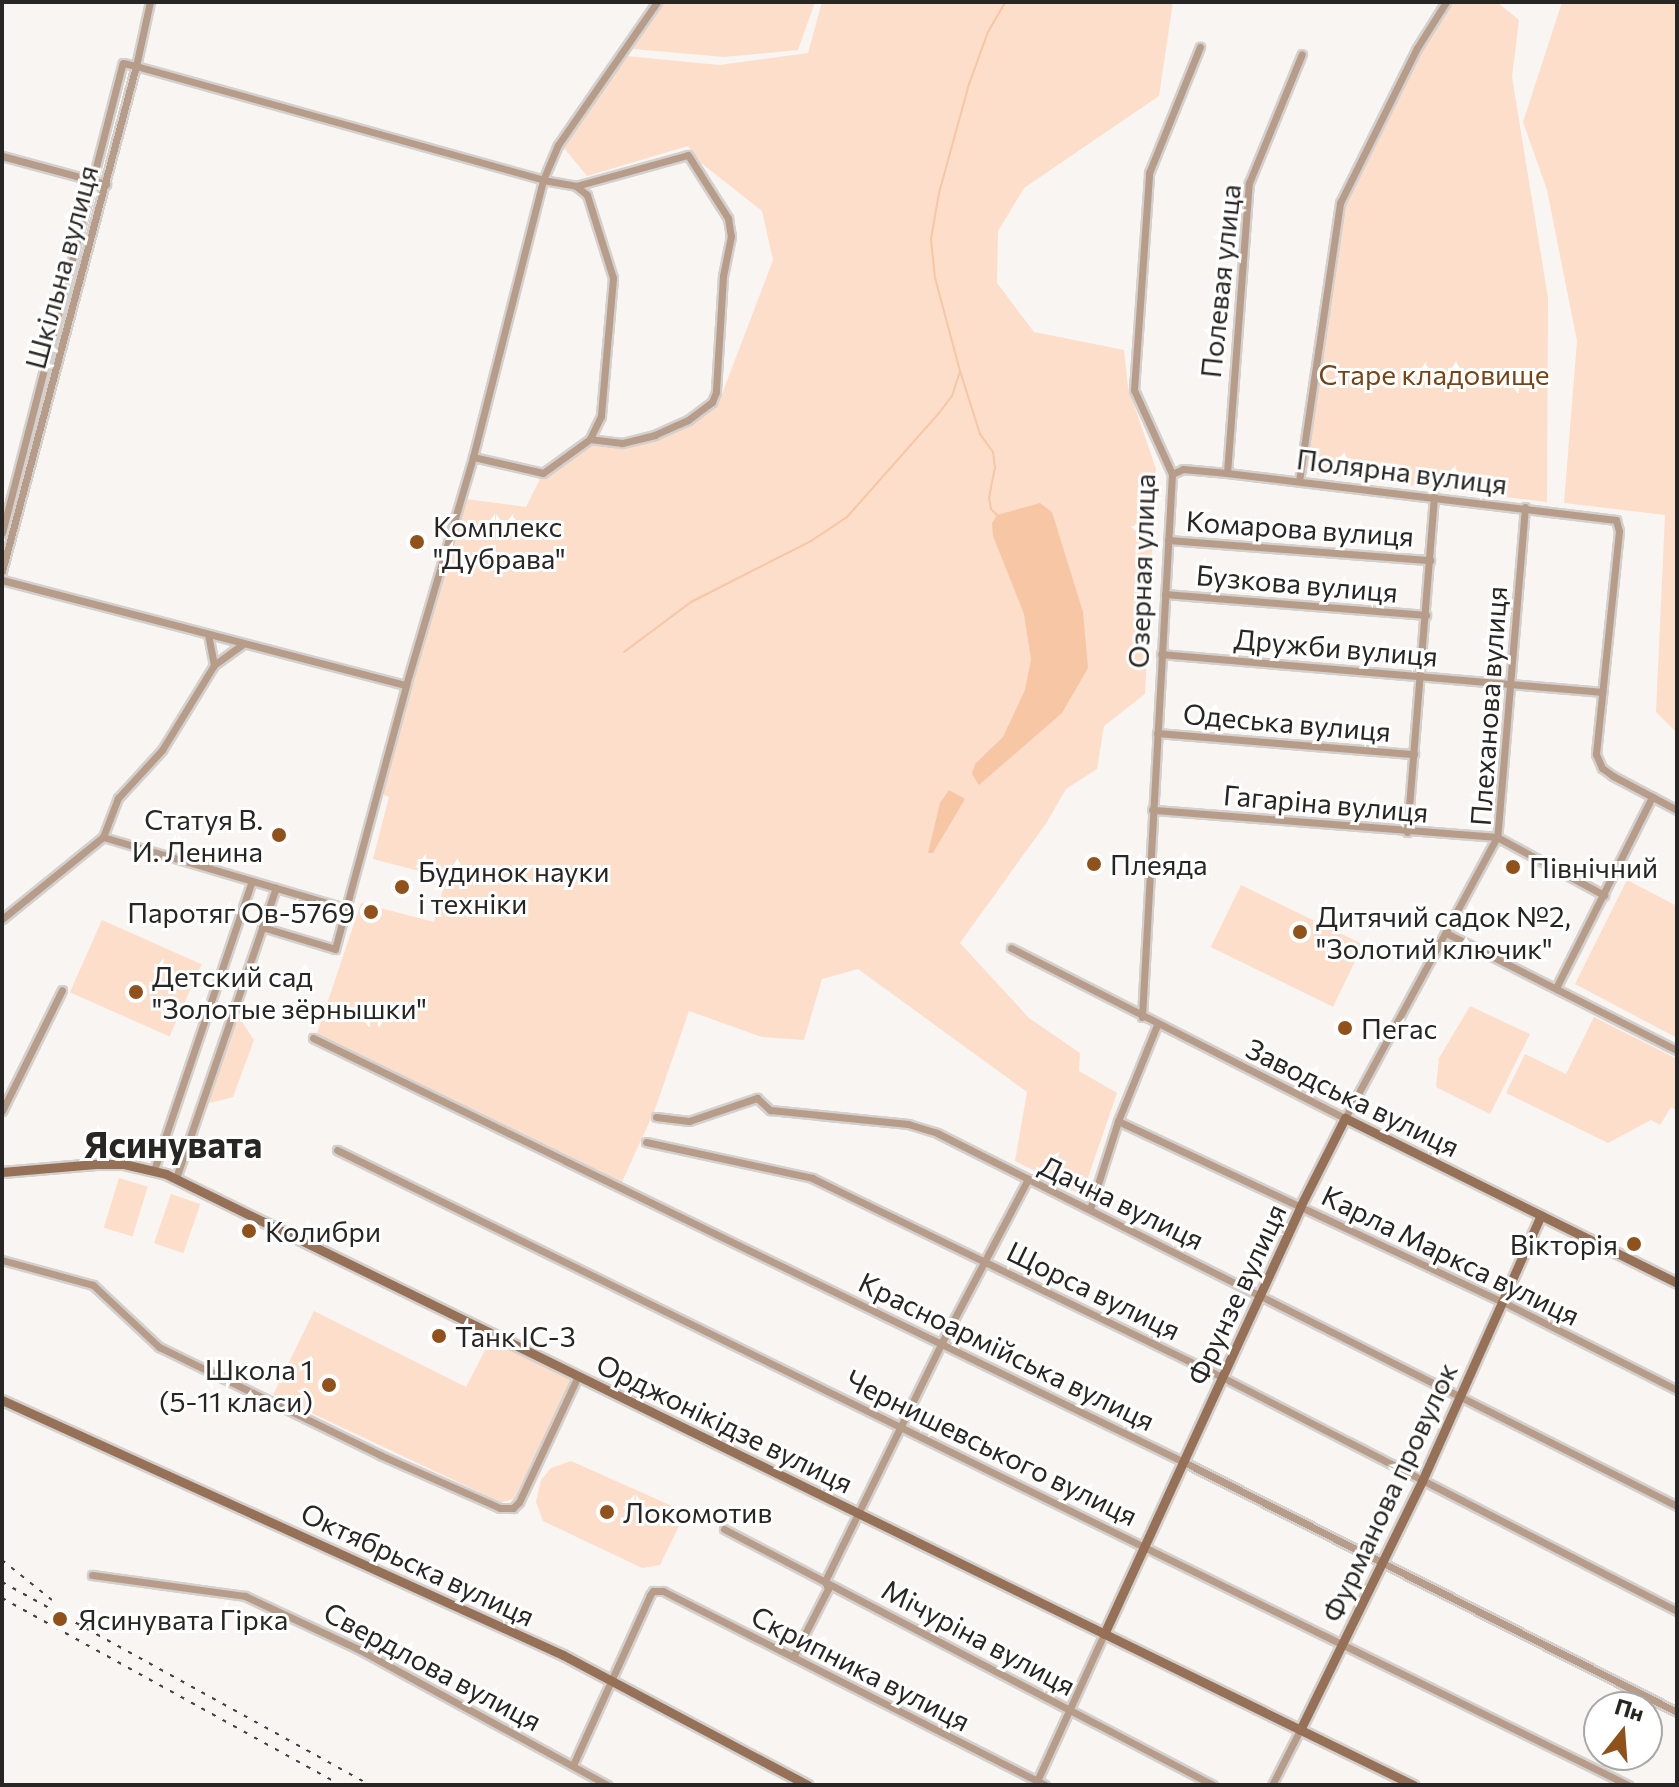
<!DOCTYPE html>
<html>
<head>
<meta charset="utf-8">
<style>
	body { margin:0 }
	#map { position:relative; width:1679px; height:1787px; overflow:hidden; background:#f9f5f2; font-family:Commissioner,sans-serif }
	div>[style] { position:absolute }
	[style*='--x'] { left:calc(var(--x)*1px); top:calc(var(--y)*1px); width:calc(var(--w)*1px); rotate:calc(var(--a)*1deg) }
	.green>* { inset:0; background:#fddeca; transform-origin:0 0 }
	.water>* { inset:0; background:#f7c6a4 }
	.stream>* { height:2px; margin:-1px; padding:0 1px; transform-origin:1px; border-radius:1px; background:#f7c6a4 }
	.roads { filter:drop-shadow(2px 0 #d3d0cd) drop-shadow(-2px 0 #d3d0cd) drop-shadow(0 2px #d3d0cd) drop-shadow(0 -2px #d3d0cd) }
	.street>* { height:7px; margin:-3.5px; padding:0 3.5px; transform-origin:3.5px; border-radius:3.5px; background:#b79c8a }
	.secondary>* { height:9px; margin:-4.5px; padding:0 4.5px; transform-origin:4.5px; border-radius:4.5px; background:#977157 }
	.rail>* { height:2px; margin-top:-1px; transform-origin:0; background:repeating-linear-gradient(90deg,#444241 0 4px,transparent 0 12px) }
	.dots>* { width:22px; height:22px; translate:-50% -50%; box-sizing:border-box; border:4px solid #fff; border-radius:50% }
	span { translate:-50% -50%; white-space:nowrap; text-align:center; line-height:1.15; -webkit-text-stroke:6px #fff; paint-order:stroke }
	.street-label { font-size:28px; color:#272625 }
	.park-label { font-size:28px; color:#7a4314 }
	.poi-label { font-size:28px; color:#272625 }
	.left { translate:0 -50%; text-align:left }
	.right { translate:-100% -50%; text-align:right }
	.district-label { font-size:36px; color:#272625; font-weight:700 }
	.frame { position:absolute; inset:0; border:4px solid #272625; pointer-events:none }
	.north { position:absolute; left:1583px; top:1691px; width:80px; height:80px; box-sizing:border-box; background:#fff; border:2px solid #a9a8a8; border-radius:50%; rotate:17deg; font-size:22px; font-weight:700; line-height:32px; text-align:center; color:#272625 }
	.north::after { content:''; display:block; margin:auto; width:28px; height:36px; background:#91511b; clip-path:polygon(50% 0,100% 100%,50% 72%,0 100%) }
</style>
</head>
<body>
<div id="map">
	<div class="green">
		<i style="clip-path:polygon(664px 2px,815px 2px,798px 50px,724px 57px,633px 49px)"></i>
		<i style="clip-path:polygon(822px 2px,1173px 2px,1159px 96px,1024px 188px,998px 231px,997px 283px,1034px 332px,1124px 350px,1128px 387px,1156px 469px,1145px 694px,1104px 726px,1097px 769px,1066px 789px,1047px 822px,960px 943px,1029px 1018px,1080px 1053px,1079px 1071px,1117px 1093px,1082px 1195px,1015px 1161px,1027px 1092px,858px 969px,822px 979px,804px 1040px,762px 1037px,689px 1011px,654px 1112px,621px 1184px,316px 1036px,361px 903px,434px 922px,446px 878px,373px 859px,389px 797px,381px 794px,466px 499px,526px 507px,542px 475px,590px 444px,637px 444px,717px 407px,773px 260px,762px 211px,701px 163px,688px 146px,587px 176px,564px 148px,626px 56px,719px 65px,808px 53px)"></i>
		<i style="clip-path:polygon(1451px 2px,1497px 2px,1519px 20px,1512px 77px,1548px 298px,1547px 502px,1307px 473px,1343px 205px,1421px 51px)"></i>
		<i style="clip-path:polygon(1562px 2px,1677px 2px,1677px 733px,1656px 712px,1665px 515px,1564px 503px,1577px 341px,1547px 190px,1523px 122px)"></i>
		<i style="clip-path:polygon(1627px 880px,1677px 906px,1677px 1038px,1575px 984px)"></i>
		<i style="left:1241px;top:885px;width:136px;height:69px;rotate:26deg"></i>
		<i style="left:102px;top:920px;width:109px;height:79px;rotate:24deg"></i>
		<i style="clip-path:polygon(1470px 1006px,1530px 1034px,1490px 1114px,1436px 1087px,1439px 1058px)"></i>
		<i style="clip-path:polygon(236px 1013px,254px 1040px,233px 1097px,210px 1103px,206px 1098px)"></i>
		<i style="clip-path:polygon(1594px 1017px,1677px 1059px,1677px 1111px,1671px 1107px,1660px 1125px,1651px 1120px,1608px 1143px,1506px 1093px,1525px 1054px,1566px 1074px)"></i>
		<i style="left:119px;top:1178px;width:30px;height:52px;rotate:17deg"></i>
		<i style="left:171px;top:1194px;width:31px;height:52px;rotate:19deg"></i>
		<i style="clip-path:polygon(314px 1311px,466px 1387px,492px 1337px,573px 1377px,514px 1499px,502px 1502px,494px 1499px,273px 1395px)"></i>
		<i style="clip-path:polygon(571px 1461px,672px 1506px,680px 1524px,660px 1565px,642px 1568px,543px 1521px,536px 1502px,541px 1480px,551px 1468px)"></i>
	</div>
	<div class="water">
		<i style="clip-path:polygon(1040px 503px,1052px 512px,1083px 612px,1088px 668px,1062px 713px,979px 785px,972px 774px,975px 764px,1003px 737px,1025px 690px,1031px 659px,1024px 614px,993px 536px,992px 523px,997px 515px)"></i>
		<i style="clip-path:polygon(949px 790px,965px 799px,933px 853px,928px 853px,940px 803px)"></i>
	</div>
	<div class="stream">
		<i style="--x:997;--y:515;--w:8;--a:-135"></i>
		<i style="--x:991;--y:509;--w:11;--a:-100"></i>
		<i style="--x:989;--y:498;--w:31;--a:-79"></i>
		<i style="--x:995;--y:468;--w:16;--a:-97"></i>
		<i style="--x:993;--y:452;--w:22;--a:-126"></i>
		<i style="--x:980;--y:434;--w:66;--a:-107.6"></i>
		<i style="--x:960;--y:371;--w:96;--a:-105"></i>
		<i style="--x:935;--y:278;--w:39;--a:-96"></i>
		<i style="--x:931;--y:239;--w:47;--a:-80.1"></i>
		<i style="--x:939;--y:193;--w:113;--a:-74.6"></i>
		<i style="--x:969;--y:84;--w:55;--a:-69.9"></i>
		<i style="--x:988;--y:32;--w:34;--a:-60"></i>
		<i style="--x:624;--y:652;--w:84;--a:-36.7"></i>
		<i style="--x:691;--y:602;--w:135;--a:-26.9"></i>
		<i style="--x:811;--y:541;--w:43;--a:-33.7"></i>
		<i style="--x:847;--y:517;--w:139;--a:-48.5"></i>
		<i style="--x:939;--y:413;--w:21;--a:-53"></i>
		<i style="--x:952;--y:396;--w:25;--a:-72"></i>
	</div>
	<div class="roads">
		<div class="street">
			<i style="--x:2;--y:156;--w:108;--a:15.1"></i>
			<i style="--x:576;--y:186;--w:116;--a:-15.5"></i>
			<i style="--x:688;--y:155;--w:75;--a:57.6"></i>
			<i style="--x:728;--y:218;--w:18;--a:81"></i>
			<i style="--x:731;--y:236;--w:41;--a:101.3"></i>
			<i style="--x:723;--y:276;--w:116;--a:93.5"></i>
			<i style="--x:716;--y:392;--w:11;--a:112"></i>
			<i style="--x:712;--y:402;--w:30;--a:143"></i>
			<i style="--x:688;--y:420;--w:36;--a:156"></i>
			<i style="--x:655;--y:435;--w:34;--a:166"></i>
			<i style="--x:622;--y:443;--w:32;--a:-173"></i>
			<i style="--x:1227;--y:473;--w:291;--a:-85.7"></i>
			<i style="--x:1249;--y:183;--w:139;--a:-67.7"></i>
			<i style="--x:1172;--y:474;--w:12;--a:-24"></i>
			<i style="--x:1183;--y:469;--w:44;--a:5.2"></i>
			<i style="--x:1227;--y:473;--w:392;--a:6.9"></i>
			<i style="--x:1616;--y:520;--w:11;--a:75"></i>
			<i style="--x:1619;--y:531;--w:224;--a:95.9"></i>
			<i style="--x:1596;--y:754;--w:15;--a:67"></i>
			<i style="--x:1602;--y:768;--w:14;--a:36"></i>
			<i style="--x:1613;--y:776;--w:72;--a:28"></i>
			<i style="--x:1299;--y:481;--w:281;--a:-81.6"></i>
			<i style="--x:1340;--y:203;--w:173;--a:-63.6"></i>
			<i style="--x:1417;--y:48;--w:54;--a:-57.8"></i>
			<i style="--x:1525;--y:507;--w:331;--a:94.8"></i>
			<i style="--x:1497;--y:837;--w:122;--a:28.5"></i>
			<i style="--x:2;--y:533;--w:485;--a:-75.6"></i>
			<i style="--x:123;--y:63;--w:13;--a:13"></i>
			<i style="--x:136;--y:66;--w:66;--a:-77.7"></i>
			<i style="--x:1168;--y:540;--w:263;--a:4.4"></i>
			<i style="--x:2;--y:571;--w:522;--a:-75.14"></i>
			<i style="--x:136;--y:66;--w:423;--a:15.6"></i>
			<i style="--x:543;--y:180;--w:34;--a:10"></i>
			<i style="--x:576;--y:186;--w:14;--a:39"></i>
			<i style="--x:587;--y:195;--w:87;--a:72.6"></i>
			<i style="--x:613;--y:278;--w:139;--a:95"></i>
			<i style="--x:601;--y:416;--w:25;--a:116"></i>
			<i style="--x:590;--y:439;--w:58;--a:144.1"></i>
			<i style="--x:543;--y:473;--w:72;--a:-167.1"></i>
			<i style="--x:2;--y:580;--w:417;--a:14.6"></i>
			<i style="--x:406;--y:685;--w:238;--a:-73.6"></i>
			<i style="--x:473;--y:457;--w:286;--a:-75.8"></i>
			<i style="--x:543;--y:180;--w:38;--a:-67"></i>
			<i style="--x:558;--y:145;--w:174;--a:-55.3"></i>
			<i style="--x:1165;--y:594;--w:262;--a:4.6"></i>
			<i style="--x:1161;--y:654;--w:443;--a:4.9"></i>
			<i style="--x:214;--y:665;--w:36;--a:-36"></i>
			<i style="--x:1157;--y:733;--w:258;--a:4.7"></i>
			<i style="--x:1407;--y:832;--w:337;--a:-85.4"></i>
			<i style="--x:103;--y:837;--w:252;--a:16.4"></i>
			<i style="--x:2;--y:919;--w:130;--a:-39.1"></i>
			<i style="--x:103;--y:837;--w:42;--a:-69"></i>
			<i style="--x:118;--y:798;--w:65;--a:-47.5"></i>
			<i style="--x:162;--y:750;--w:100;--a:-58.5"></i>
			<i style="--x:214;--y:665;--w:31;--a:-101"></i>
			<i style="--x:262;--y:927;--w:76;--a:16.8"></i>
			<i style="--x:335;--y:949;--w:273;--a:-74.9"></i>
			<i style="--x:1446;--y:933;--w:259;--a:26.9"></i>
			<i style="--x:1011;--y:948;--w:375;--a:27"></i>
			<i style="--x:1345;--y:1118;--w:319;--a:-61.6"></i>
			<i style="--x:1497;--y:837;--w:346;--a:-175.5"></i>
			<i style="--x:1556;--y:988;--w:214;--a:-63.3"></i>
			<i style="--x:1142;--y:1017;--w:544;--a:-86.84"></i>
			<i style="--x:1172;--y:474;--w:92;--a:-114.3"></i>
			<i style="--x:1134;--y:390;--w:218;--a:-86"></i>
			<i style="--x:1149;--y:173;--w:136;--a:-68"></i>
			<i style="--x:313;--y:1038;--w:966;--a:25.96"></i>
			<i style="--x:1182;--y:1461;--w:555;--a:26.89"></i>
			<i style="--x:2;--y:1111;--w:135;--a:-63.6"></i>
			<i style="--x:656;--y:1117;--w:33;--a:7"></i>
			<i style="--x:689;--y:1121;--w:72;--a:-18.7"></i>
			<i style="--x:757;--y:1098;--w:18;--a:43"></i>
			<i style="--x:770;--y:1110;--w:139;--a:5.8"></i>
			<i style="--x:908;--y:1124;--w:30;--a:17"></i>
			<i style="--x:937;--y:1133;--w:829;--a:26.75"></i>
			<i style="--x:1118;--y:1121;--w:423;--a:25.2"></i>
			<i style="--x:1501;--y:1301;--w:197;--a:26.8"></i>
			<i style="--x:646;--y:1142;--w:170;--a:12.2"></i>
			<i style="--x:812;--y:1178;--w:456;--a:25.9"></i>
			<i style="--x:1222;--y:1377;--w:512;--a:27.22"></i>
			<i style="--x:337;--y:1150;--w:1439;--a:26.19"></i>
			<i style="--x:154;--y:1170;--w:305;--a:-71.3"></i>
			<i style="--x:176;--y:1178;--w:307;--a:-71"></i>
			<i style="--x:1090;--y:1209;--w:92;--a:-72.3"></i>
			<i style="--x:1118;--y:1121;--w:104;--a:-67.9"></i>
			<i style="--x:2;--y:1260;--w:94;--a:15.4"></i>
			<i style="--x:93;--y:1285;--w:91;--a:43.2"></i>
			<i style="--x:159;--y:1347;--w:246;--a:26"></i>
			<i style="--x:380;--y:1455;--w:131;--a:23.8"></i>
			<i style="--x:500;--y:1508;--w:13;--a:0"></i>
			<i style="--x:513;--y:1508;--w:8;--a:-45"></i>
			<i style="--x:519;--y:1502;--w:139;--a:-64.9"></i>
			<i style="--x:724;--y:1529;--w:552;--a:27.63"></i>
			<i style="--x:92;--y:1575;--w:154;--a:7.8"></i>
			<i style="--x:245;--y:1596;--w:125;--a:25.1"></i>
			<i style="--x:358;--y:1649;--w:284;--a:28.6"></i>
			<i style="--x:793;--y:1657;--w:76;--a:-62.8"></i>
			<i style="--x:828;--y:1589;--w:9;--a:-111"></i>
			<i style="--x:825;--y:1581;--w:264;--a:-63.9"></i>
			<i style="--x:941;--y:1344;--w:187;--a:-62.2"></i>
			<i style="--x:573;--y:1765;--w:187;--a:-65.6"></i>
			<i style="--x:650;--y:1595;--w:5;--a:-53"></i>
			<i style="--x:653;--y:1591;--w:10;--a:0"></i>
			<i style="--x:663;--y:1591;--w:428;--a:26.9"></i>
			<i style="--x:1037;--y:1781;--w:162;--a:-65.5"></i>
			<i style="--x:1272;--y:1785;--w:62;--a:-63"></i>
		</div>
		<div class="secondary">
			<i style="--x:2;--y:1172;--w:94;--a:-4.9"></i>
			<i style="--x:96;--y:1164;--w:28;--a:0"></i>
			<i style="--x:124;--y:1164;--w:43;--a:13.4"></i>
			<i style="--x:166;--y:1174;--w:1389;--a:26.1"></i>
			<i style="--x:2;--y:1400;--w:616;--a:24.44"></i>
			<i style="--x:563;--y:1655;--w:277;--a:28"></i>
			<i style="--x:1104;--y:1634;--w:470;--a:-65.3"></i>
			<i style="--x:1300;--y:1207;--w:100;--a:-63.2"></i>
			<i style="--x:1345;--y:1118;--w:371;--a:26.4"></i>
			<i style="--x:1300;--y:1730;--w:277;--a:-63.9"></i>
			<i style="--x:1422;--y:1481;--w:291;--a:-65.9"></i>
		</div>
	</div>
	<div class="rail">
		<i style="--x:2;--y:1560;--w:64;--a:38.7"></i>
		<i style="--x:2;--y:1582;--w:419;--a:28.9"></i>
		<i style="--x:2;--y:1598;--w:387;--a:28.9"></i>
	</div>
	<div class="dots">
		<i style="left:417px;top:542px;background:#91511b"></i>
		<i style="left:279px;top:835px;background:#91511b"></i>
		<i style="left:1094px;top:864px;background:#91511b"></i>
		<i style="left:1513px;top:867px;background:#91511b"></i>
		<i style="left:402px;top:887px;background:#91511b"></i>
		<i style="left:371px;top:912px;background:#91511b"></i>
		<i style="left:1300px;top:932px;background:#91511b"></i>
		<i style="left:136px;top:992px;background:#91511b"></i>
		<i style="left:1345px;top:1028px;background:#91511b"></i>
		<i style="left:249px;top:1231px;background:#91511b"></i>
		<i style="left:1634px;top:1244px;background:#91511b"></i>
		<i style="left:439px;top:1336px;background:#91511b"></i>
		<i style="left:329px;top:1385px;background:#91511b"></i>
		<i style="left:607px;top:1512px;background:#91511b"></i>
		<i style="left:60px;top:1619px;background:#91511b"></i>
	</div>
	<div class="street-label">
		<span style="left:61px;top:267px;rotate:-75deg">Шкільна вулиця</span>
		<span style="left:1220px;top:281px;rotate:-84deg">Полевая улица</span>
		<span style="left:1402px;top:471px;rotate:7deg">Полярна вулиця</span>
		<span style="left:1300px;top:528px;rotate:4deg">Комарова вулиця</span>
		<span style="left:1141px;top:571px;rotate:-88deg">Озерная улица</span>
		<span style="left:1297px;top:583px;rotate:5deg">Бузкова вулиця</span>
		<span style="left:1336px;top:647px;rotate:5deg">Дружби вулиця</span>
		<span style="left:1488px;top:706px;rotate:-86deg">Плеханова вулиця</span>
		<span style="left:1287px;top:722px;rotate:5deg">Одеська вулиця</span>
		<span style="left:1326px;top:803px;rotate:5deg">Гагаріна вулиця</span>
		<span style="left:1353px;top:1097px;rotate:26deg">Заводська вулиця</span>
		<span style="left:1122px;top:1202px;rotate:26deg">Дачна вулиця</span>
		<span style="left:1451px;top:1255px;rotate:26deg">Карла Маркса вулиця</span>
		<span style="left:1094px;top:1290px;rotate:26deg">Щорса вулиця</span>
		<span style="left:1236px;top:1294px;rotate:-65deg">Фрунзе вулиця</span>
		<span style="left:1007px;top:1351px;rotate:26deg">Красноармійська вулиця</span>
		<span style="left:725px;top:1423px;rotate:26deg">Орджонікідзе вулиця</span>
		<span style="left:992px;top:1447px;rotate:26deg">Чернишевського вулиця</span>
		<span style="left:1389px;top:1492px;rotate:-65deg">Фурманова провулок</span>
		<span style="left:418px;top:1564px;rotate:25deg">Октябрьска вулиця</span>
		<span style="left:979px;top:1637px;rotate:28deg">Мічуріна вулиця</span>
		<span style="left:433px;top:1666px;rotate:28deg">Свердлова вулиця</span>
		<span style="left:861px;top:1668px;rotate:27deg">Скрипника вулиця</span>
	</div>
	<div class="park-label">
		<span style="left:1434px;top:374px">Старе кладовище</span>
	</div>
	<div class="poi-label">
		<span class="left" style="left:433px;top:542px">Комплекс<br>"Дубрава"</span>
		<span class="right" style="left:263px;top:835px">Статуя В.<br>И. Ленина</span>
		<span class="left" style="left:1110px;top:864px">Плеяда</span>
		<span class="left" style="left:1529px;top:867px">Північний</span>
		<span class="left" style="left:418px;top:887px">Будинок науки<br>і техніки</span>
		<span class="right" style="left:355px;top:912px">Паротяг Ов-5769</span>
		<span class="left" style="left:1316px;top:932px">Дитячий садок №2,<br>"Золотий ключик"</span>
		<span class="left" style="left:152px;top:992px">Детский сад<br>"Золотые зёрнышки"</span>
		<span class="left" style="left:1361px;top:1028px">Пегас</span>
		<span class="left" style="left:265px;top:1231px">Колибри</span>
		<span class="right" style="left:1618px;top:1244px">Вікторія</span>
		<span class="left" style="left:455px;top:1336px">Танк ІС-3</span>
		<span class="right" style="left:313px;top:1385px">Школа 1<br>(5-11 класи)</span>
		<span class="left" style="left:623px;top:1512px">Локомотив</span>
		<span class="left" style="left:78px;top:1619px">Ясинувата Гірка</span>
	</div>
	<div class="district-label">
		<span style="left:173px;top:1144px">Ясинувата</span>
	</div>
	<div class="frame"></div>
	<div class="north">Пн</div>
</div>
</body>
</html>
